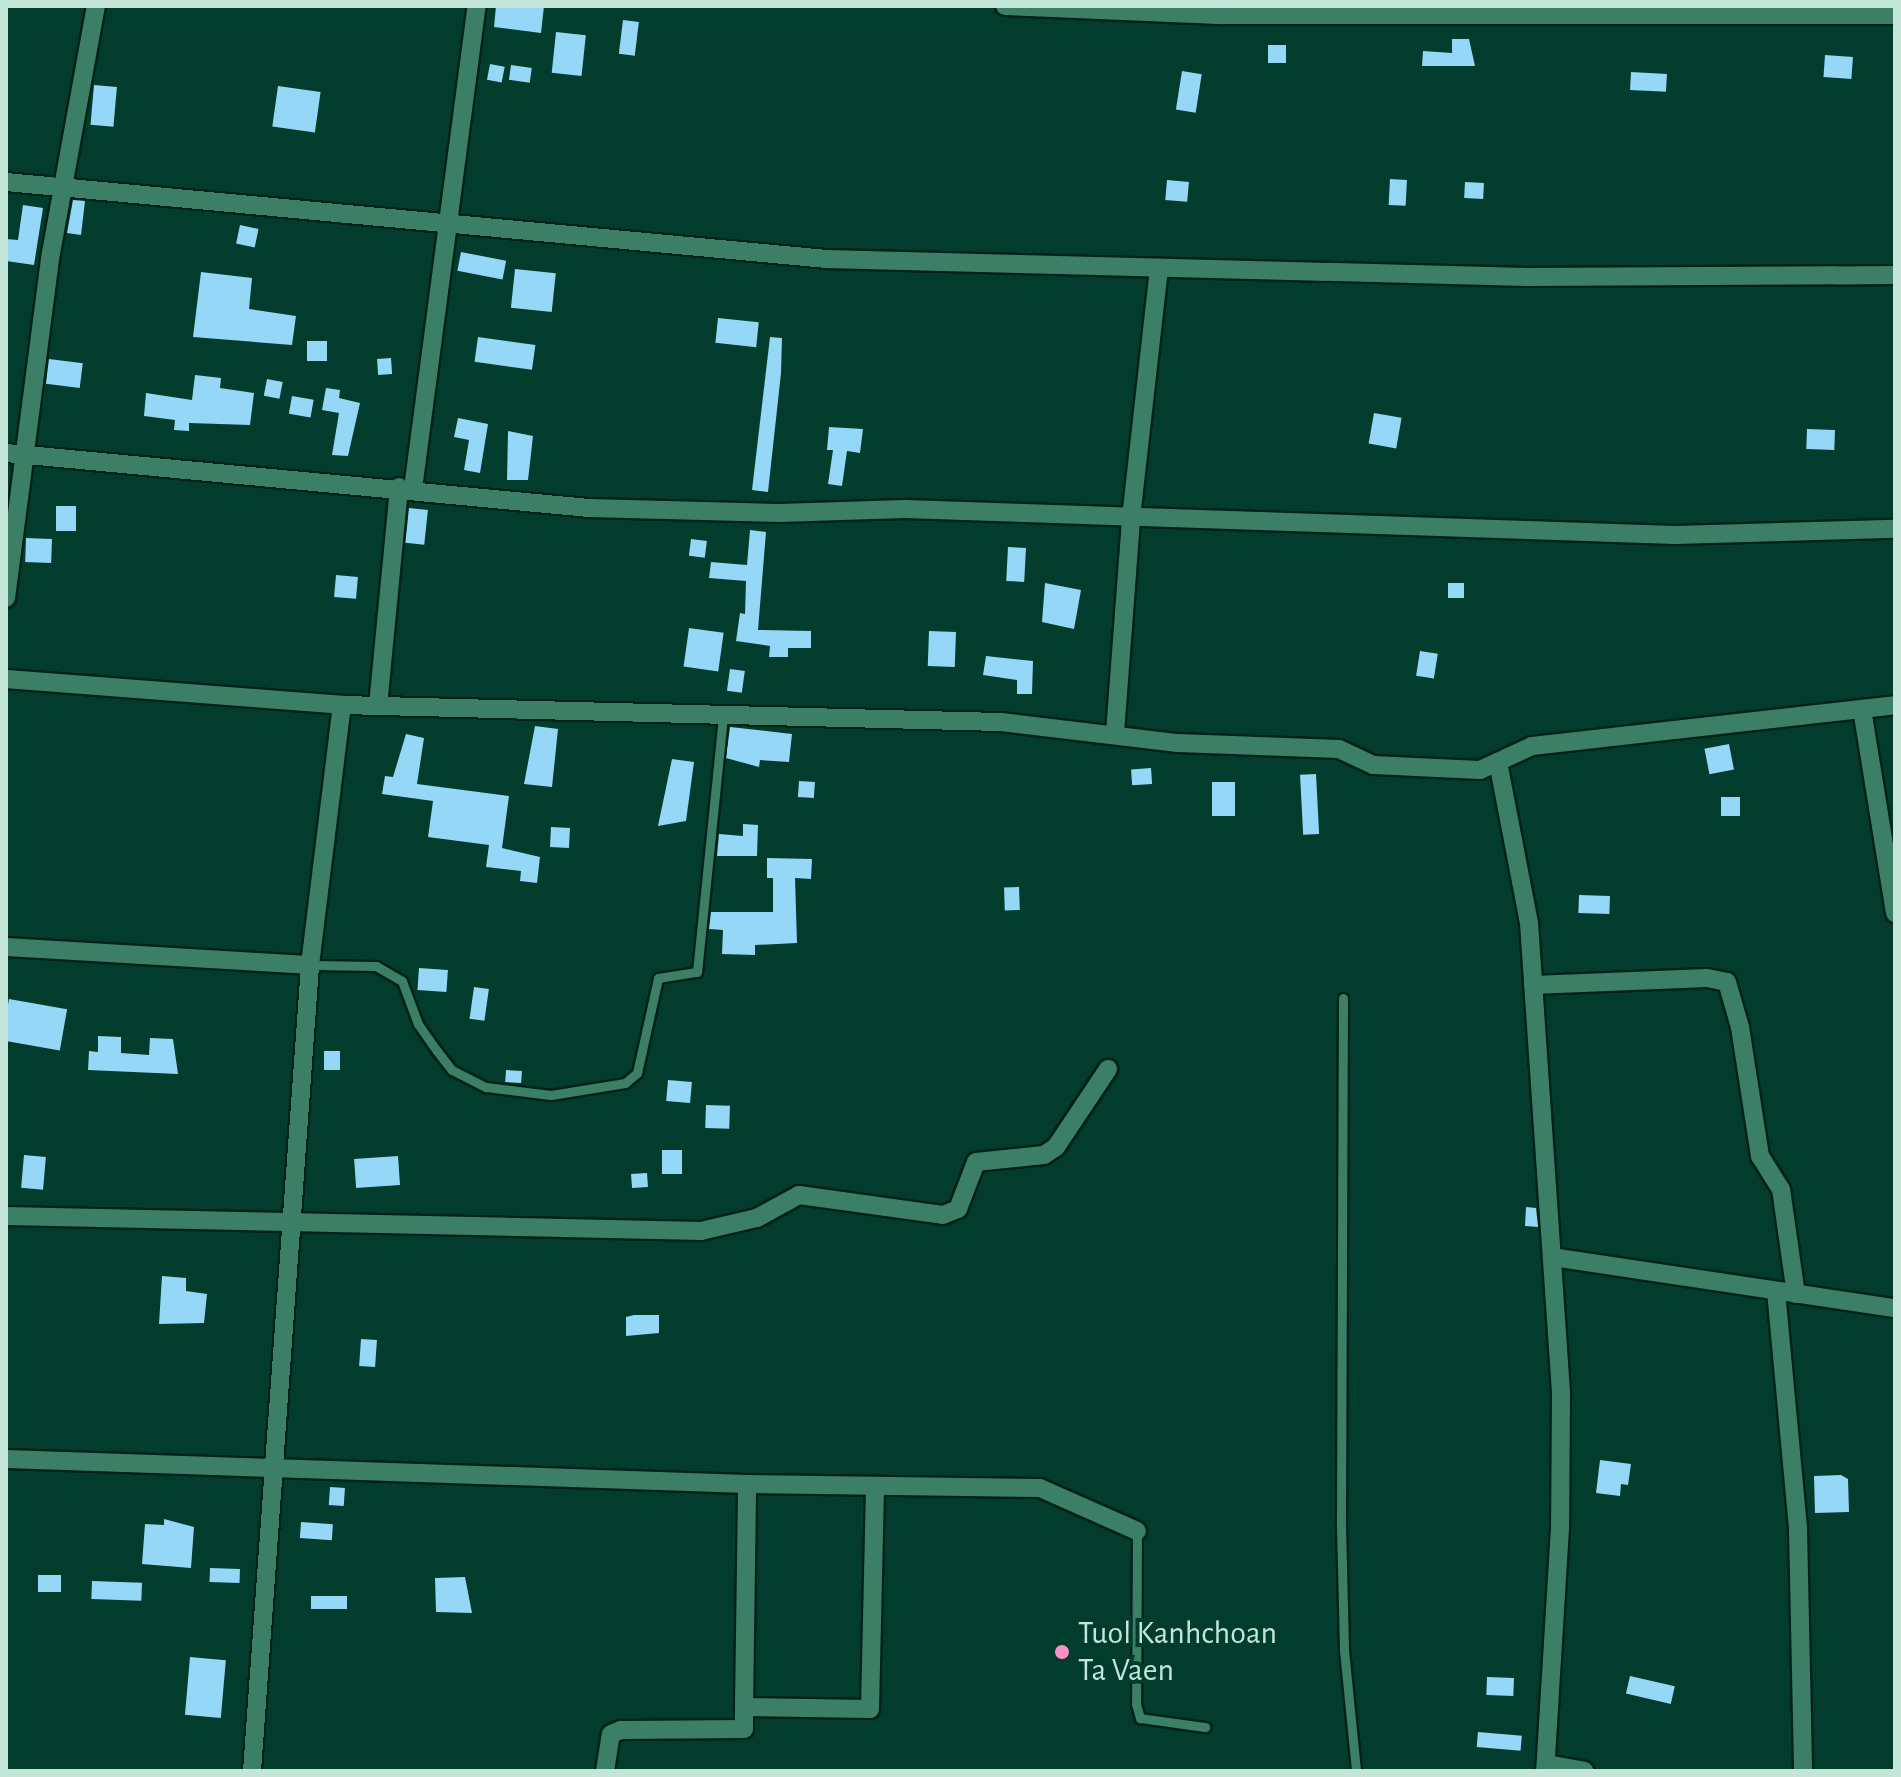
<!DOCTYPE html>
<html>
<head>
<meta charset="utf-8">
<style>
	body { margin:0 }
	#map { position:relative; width:1901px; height:1777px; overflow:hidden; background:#013c2c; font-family:"Alegreya Sans",sans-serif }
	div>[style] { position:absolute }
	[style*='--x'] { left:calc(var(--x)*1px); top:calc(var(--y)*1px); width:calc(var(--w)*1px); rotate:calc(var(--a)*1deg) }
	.building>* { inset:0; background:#95d7f6; transform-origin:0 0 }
	.roads { filter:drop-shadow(2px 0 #002116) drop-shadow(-2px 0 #002116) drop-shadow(0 2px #002116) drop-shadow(0 -2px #002116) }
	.service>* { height:9px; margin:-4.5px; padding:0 4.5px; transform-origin:4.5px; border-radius:4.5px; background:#3b7f67 }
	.minor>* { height:18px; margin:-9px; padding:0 9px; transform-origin:9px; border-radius:9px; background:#3b7f67 }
	.dots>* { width:22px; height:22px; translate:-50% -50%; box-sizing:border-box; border:4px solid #013c2c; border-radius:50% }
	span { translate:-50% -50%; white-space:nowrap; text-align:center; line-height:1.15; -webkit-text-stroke:8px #013c2c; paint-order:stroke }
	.poi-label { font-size:32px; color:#c4e6d8 }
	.left { translate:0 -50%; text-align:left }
	.frame { position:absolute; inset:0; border:8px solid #c4e6d8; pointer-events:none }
</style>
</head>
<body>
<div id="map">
	<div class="building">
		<i style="clip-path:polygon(496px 6px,544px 6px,541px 33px,494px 27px)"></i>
		<i style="left:623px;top:20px;width:16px;height:34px;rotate:7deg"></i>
		<i style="left:556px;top:32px;width:30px;height:41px;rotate:6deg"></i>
		<i style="clip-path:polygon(1452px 39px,1469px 39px,1475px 66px,1422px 66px,1423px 51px,1452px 53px)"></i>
		<i style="left:1268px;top:45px;width:18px;height:18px"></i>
		<i style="left:1825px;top:55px;width:28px;height:22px;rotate:4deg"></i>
		<i style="left:490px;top:64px;width:15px;height:16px;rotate:11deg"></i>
		<i style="left:511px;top:65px;width:21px;height:15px;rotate:8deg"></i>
		<i style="left:1182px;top:71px;width:20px;height:39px;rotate:9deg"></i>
		<i style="left:1631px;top:72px;width:36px;height:18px;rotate:3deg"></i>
		<i style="left:94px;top:85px;width:23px;height:40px;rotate:5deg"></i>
		<i style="left:278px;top:86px;width:43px;height:41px;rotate:8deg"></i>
		<i style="left:1390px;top:179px;width:17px;height:26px;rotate:3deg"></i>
		<i style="left:1167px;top:180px;width:22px;height:20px;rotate:5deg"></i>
		<i style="left:1465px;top:182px;width:19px;height:16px;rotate:3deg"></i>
		<i style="clip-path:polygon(73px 200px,85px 201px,81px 235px,67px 233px)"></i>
		<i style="clip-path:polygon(23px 205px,43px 208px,34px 265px,6px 261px,6px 239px,18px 240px)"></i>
		<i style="left:240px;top:225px;width:19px;height:19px;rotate:12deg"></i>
		<i style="left:461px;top:252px;width:46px;height:19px;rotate:11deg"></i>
		<i style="left:515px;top:269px;width:41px;height:39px;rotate:6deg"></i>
		<i style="clip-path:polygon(201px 272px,252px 278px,249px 309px,296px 316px,292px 345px,193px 337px)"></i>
		<i style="left:718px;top:318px;width:41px;height:25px;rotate:6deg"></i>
		<i style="left:478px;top:337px;width:58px;height:25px;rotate:8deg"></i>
		<i style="clip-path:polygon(770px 337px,782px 338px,781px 373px,768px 492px,752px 490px)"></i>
		<i style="left:307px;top:341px;width:20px;height:20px"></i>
		<i style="left:391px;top:358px;width:16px;height:14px;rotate:86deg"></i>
		<i style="left:49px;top:359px;width:34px;height:25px;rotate:7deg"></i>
		<i style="clip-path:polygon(195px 375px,221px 378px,220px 388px,254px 393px,250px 425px,189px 423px,189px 431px,174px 430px,175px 420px,144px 416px,146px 393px,192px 400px)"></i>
		<i style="left:267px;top:379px;width:16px;height:17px;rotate:11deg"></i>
		<i style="clip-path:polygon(326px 388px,340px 390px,339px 398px,360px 403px,348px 456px,332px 455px,339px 413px,322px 410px)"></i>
		<i style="left:292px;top:396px;width:22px;height:18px;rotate:10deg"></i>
		<i style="left:1374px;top:413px;width:28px;height:31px;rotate:10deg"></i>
		<i style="clip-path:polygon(458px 418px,488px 424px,480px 473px,464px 470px,469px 440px,454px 437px)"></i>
		<i style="clip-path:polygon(829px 427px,863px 429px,860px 453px,847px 451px,842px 486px,828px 484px,833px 450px,827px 450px)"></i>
		<i style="left:1807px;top:429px;width:28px;height:20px;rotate:2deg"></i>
		<i style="clip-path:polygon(508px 431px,533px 436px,528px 480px,507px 480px)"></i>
		<i style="left:56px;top:506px;width:20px;height:25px"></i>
		<i style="left:409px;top:508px;width:19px;height:35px;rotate:6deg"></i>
		<i style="clip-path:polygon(750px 530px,766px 532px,758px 630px,811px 631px,811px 648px,788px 648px,788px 657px,769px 657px,770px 646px,736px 641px,740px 613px,745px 614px,746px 581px,709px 578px,711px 562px,747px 565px)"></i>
		<i style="left:26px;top:538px;width:26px;height:24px;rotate:2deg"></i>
		<i style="left:691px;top:539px;width:16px;height:17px;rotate:7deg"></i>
		<i style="left:1008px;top:547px;width:18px;height:34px;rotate:3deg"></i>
		<i style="left:336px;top:575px;width:22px;height:22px;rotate:5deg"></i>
		<i style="clip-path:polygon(1045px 583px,1081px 590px,1074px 629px,1042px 622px)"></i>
		<i style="left:1448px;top:583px;width:16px;height:15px"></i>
		<i style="left:689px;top:628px;width:35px;height:39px;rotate:8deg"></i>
		<i style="left:929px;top:631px;width:27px;height:35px;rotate:2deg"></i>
		<i style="left:1420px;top:651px;width:18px;height:25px;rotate:9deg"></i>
		<i style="clip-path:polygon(986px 656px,1033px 661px,1032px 694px,1017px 694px,1017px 680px,983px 675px)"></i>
		<i style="left:730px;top:669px;width:15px;height:22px;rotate:8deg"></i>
		<i style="clip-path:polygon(535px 726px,558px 729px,552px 787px,524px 784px)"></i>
		<i style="clip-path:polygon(730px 727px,792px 734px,789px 762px,760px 760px,759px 767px,726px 758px)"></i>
		<i style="clip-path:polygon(406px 734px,424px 738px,417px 784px,509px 796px,502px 848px,540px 857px,537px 883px,520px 881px,521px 871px,486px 867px,489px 845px,428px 837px,433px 801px,382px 794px,385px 776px,393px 777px)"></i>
		<i style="left:1729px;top:744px;width:26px;height:25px;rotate:79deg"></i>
		<i style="clip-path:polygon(672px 759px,694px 762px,686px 821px,658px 826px)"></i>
		<i style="left:1151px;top:768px;width:16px;height:20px;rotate:86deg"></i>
		<i style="left:1316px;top:774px;width:60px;height:16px;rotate:87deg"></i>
		<i style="left:799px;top:781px;width:16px;height:16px;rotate:4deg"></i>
		<i style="left:1212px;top:782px;width:23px;height:34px"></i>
		<i style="left:1740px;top:797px;width:19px;height:19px;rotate:90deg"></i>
		<i style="clip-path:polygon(743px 824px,758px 825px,757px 856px,717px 856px,719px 834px,743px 836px)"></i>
		<i style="left:551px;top:827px;width:19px;height:20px;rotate:3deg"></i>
		<i style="clip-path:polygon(767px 858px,812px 859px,811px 879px,795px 878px,797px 943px,755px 945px,755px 955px,722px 954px,723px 930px,709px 929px,711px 912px,773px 912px,773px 878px,767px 878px)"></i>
		<i style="left:1019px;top:887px;width:23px;height:15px;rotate:88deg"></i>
		<i style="left:1579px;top:895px;width:31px;height:18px;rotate:2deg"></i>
		<i style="left:419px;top:968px;width:29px;height:22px;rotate:4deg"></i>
		<i style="left:474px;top:987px;width:15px;height:32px;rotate:8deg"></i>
		<i style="left:9px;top:999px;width:59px;height:42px;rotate:10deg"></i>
		<i style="clip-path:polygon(98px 1036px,121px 1037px,121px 1053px,149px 1055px,150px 1038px,173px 1039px,178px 1074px,88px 1070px,89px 1051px,98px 1052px)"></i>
		<i style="left:324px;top:1051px;width:16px;height:19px"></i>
		<i style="left:506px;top:1070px;width:16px;height:12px;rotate:4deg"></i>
		<i style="left:668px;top:1080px;width:24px;height:21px;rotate:5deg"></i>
		<i style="left:706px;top:1105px;width:24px;height:23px;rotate:2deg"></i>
		<i style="left:662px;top:1150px;width:20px;height:24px"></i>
		<i style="left:24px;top:1155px;width:22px;height:33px;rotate:5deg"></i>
		<i style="left:398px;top:1156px;width:29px;height:44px;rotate:86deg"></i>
		<i style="left:647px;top:1173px;width:14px;height:16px;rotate:86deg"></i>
		<i style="clip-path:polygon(1526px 1207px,1536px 1208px,1538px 1227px,1525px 1226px)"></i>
		<i style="clip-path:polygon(162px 1276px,186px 1278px,186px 1291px,207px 1294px,204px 1323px,159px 1324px)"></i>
		<i style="clip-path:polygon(634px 1315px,659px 1315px,659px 1333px,626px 1336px,626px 1317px)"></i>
		<i style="left:361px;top:1339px;width:16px;height:27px;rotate:4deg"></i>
		<i style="clip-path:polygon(1600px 1460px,1631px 1464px,1628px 1485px,1621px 1484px,1620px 1496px,1596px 1493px)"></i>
		<i style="clip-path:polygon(1841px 1475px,1848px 1479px,1849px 1512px,1815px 1513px,1814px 1476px)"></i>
		<i style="left:330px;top:1487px;width:15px;height:18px;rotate:4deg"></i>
		<i style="clip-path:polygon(164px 1519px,194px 1527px,191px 1568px,142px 1564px,145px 1524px,164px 1525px)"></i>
		<i style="left:301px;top:1522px;width:32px;height:16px;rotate:4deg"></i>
		<i style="left:210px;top:1568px;width:30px;height:14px;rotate:2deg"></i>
		<i style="left:38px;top:1575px;width:23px;height:17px"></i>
		<i style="clip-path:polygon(465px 1577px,472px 1613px,436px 1612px,435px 1578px)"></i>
		<i style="left:92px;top:1581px;width:50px;height:18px;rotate:2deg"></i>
		<i style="left:311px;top:1596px;width:36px;height:13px"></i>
		<i style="left:190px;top:1657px;width:36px;height:58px;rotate:5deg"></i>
		<i style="left:1630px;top:1676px;width:46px;height:18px;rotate:13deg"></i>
		<i style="left:1487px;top:1677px;width:27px;height:18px;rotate:2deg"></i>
		<i style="left:1478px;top:1732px;width:44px;height:15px;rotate:5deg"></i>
	</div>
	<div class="roads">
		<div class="service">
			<i style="--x:310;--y:965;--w:66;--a:0.9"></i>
			<i style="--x:376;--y:966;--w:30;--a:30"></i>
			<i style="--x:402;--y:981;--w:46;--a:69.6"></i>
			<i style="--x:418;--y:1024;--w:33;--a:55"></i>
			<i style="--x:437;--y:1051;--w:24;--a:52"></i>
			<i style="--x:452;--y:1070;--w:38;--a:27"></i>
			<i style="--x:486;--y:1087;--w:65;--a:7"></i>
			<i style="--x:551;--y:1095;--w:75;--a:-9.2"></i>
			<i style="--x:625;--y:1083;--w:16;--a:-40"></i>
			<i style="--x:637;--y:1073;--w:97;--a:-77.5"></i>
			<i style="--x:658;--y:978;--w:39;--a:-9"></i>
			<i style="--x:697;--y:972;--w:256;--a:-84.2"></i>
			<i style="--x:1343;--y:998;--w:527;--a:90.22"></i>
			<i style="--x:1341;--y:1525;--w:125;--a:88.6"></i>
			<i style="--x:1344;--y:1650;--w:122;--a:84.3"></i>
			<i style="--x:1137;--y:1531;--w:173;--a:90.3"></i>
			<i style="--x:1136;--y:1704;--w:15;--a:74"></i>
			<i style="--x:1140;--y:1718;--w:66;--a:7.9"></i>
		</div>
		<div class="minor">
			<i style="--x:1005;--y:6;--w:219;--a:2.4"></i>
			<i style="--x:1224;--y:15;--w:671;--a:0"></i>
			<i style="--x:6;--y:182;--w:824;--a:5.36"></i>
			<i style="--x:826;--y:259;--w:701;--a:1.47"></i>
			<i style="--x:1527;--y:277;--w:368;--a:-0.3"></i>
			<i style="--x:6;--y:453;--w:586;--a:5.39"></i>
			<i style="--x:589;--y:508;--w:190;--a:1.5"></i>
			<i style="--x:779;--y:513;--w:126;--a:-1.8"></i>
			<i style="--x:905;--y:509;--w:770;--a:1.93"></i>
			<i style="--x:1675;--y:535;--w:220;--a:-1.6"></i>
			<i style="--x:413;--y:489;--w:487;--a:-82.5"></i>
			<i style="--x:6;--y:598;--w:348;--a:-82.6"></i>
			<i style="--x:51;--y:253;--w:251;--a:-79.7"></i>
			<i style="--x:6;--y:679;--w:337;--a:4.4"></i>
			<i style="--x:342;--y:705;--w:659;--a:1.48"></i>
			<i style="--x:1001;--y:722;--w:178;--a:6.8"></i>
			<i style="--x:1178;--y:743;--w:161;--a:2.1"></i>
			<i style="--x:1339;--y:749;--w:38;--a:25"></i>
			<i style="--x:1373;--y:765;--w:107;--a:2.7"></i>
			<i style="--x:1480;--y:770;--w:57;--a:-24.8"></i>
			<i style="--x:1532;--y:746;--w:365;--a:-6.4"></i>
			<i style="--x:378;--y:706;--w:220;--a:-84.5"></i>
			<i style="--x:1862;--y:709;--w:207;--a:80.8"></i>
			<i style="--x:1115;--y:733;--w:216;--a:-85.7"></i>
			<i style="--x:1131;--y:518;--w:251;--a:-83.6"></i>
			<i style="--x:1498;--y:762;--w:164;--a:79.1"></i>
			<i style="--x:1529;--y:923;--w:474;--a:86.1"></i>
			<i style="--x:1561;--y:1396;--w:132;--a:90.4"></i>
			<i style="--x:1560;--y:1528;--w:243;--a:93.5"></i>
			<i style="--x:6;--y:947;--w:305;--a:3.4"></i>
			<i style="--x:1533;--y:985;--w:174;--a:-2.3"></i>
			<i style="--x:1707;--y:978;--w:20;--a:11"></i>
			<i style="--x:1727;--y:982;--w:47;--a:73.9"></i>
			<i style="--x:1740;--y:1027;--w:131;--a:81.2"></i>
			<i style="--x:1760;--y:1156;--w:39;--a:58"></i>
			<i style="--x:1781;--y:1189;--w:106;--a:81.9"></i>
			<i style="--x:6;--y:1216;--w:695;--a:1.24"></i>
			<i style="--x:701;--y:1231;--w:57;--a:-13.1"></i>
			<i style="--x:757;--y:1218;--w:48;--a:-28.7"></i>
			<i style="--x:799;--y:1195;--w:145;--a:7.9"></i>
			<i style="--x:943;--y:1215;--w:16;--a:-22"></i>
			<i style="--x:958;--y:1209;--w:50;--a:-69"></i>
			<i style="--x:976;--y:1162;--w:68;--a:-5.9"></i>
			<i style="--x:1044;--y:1155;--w:14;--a:-34"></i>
			<i style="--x:1056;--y:1147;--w:94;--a:-56.3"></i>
			<i style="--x:1552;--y:1257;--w:347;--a:8.5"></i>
			<i style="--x:1776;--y:1291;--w:238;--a:84.7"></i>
			<i style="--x:1798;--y:1528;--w:243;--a:88.8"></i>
			<i style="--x:6;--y:1459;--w:741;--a:1.93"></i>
			<i style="--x:747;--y:1484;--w:293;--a:0.8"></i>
			<i style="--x:1040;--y:1488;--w:106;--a:23.9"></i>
			<i style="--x:744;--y:1707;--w:223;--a:-89.2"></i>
			<i style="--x:1546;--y:1764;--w:39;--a:10"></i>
			<i style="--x:252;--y:1771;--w:808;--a:-85.88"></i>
			<i style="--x:310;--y:965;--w:262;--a:-83"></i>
			<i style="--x:605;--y:1771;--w:37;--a:-81"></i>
			<i style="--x:611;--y:1734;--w:11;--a:-22"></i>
			<i style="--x:621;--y:1730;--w:123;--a:-0.5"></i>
			<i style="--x:744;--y:1729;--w:22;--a:-90"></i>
			<i style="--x:744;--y:1707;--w:126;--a:0.9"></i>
			<i style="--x:870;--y:1709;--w:222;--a:-88.7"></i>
		</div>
	</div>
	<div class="dots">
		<i style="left:1062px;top:1652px;background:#fa8fc8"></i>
	</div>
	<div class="poi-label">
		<span class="left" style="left:1078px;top:1652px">Tuol Kanhchoan<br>Ta Vaen</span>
	</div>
	<div class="frame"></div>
</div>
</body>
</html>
